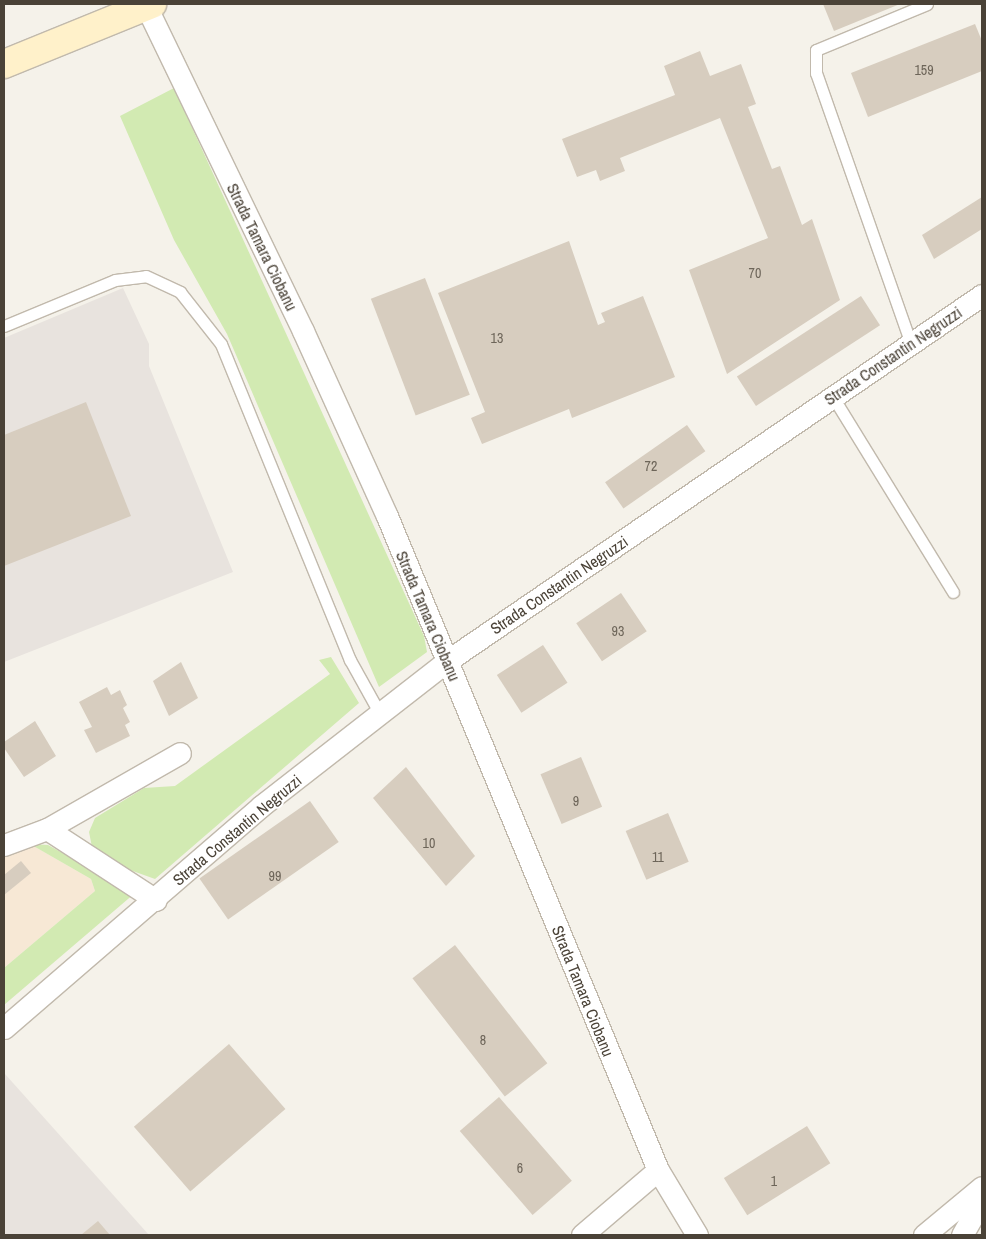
<!DOCTYPE html>
<html>
<head>
<meta charset="utf-8">
<style>
	body { margin:0 }
	#map { position:relative; width:986px; height:1239px; overflow:hidden; background:#f5f2ea; font-family:"Archivo Narrow",sans-serif }
	div>[style] { position:absolute }
	[style*='--x'] { left:calc(var(--x)*1px); top:calc(var(--y)*1px); width:calc(var(--w)*1px); rotate:calc(var(--a)*1deg) }
	.commercial>* { inset:0; background:#f7e8d5 }
	.industrial>* { inset:0; background:#e8e3de }
	.green>* { inset:0; background:#d2eab2 }
	.building>* { inset:0; background:#d7cdbf; transform-origin:0 0 }
	.roads { filter:drop-shadow(1px 0 #c1b9ac) drop-shadow(-1px 0 #c1b9ac) drop-shadow(0 1px #c1b9ac) drop-shadow(0 -1px #c1b9ac) }
	.service>* { height:11px; margin:-5.5px; padding:0 5.5px; transform-origin:5.5px; border-radius:5.5px; background:#fff }
	.minor>* { height:21px; margin:-10.5px; padding:0 10.5px; transform-origin:10.5px; border-radius:10.5px; background:#fff }
	.secondary>* { height:28px; margin:-14px; padding:0 14px; transform-origin:14px; border-radius:14px; background:#fff1ca }
	span { translate:-50% -50%; white-space:nowrap; text-align:center; line-height:1.15; -webkit-text-stroke:4px #fff; paint-order:stroke }
	.number-label { font-size:14px; color:#6d6559 }
	.number-label span { -webkit-text-stroke-width:0 }
	.street-label { font-size:16px; color:#4a4237 }
	.frame { position:absolute; inset:0; border:5px solid #4a4237; pointer-events:none }
</style>
</head>
<body>
<div id="map">
	<div class="commercial">
		<i style="clip-path:polygon(30px 844px,91px 879px,95px 891px,4px 968px,4px 857px)"></i>
	</div>
	<div class="industrial">
		<i style="clip-path:polygon(123px 288px,149px 344px,149px 366px,233px 572px,4px 662px,4px 338px)"></i>
		<i style="clip-path:polygon(5px 1074px,149px 1235px,4px 1235px)"></i>
	</div>
	<div class="green">
		<i style="clip-path:polygon(174px 88px,424px 636px,427px 652px,379px 687px,227px 334px,174px 240px,120px 116px)"></i>
		<i style="clip-path:polygon(331px 657px,359px 703px,155px 879px,116px 865px,92px 847px,89px 832px,95px 818px,144px 788px,175px 786px,330px 674px,319px 660px)"></i>
		<i style="clip-path:polygon(30px 844px,48px 845px,135px 893px,4px 1005px,4px 968px,95px 891px,91px 879px)"></i>
	</div>
	<div class="building">
		<i style="clip-path:polygon(823px 4px,900px 4px,834px 31px)"></i>
		<i style="clip-path:polygon(975px 24px,982px 41px,982px 71px,868px 117px,851px 73px)"></i>
		<i style="clip-path:polygon(700px 51px,710px 76px,741px 64px,756px 104px,748px 107px,772px 169px,780px 166px,802px 225px,812px 219px,840px 300px,727px 374px,689px 270px,768px 238px,720px 118px,620px 158px,625px 171px,600px 181px,596px 170px,577px 177px,562px 139px,675px 95px,664px 66px)"></i>
		<i style="clip-path:polygon(982px 197px,982px 229px,934px 259px,922px 235px)"></i>
		<i style="clip-path:polygon(569px 241px,598px 325px,605px 322px,601px 313px,643px 296px,675px 377px,572px 418px,569px 409px,482px 444px,471px 418px,485px 412px,438px 293px)"></i>
		<i style="left:425px;top:278px;width:125px;height:58px;rotate:69deg"></i>
		<i style="left:861px;top:296px;width:35px;height:148px;rotate:57deg"></i>
		<i style="clip-path:polygon(86px 402px,131px 516px,4px 566px,4px 435px)"></i>
		<i style="left:687px;top:425px;width:32px;height:100px;rotate:55deg"></i>
		<i style="left:621px;top:593px;width:46px;height:54px;rotate:56deg"></i>
		<i style="left:543px;top:645px;width:45px;height:55px;rotate:57deg"></i>
		<i style="clip-path:polygon(181px 662px,198px 698px,169px 716px,153px 681px)"></i>
		<i style="clip-path:polygon(107px 687px,111px 695px,120px 690px,127px 705px,123px 708px,130px 722px,125px 725px,130px 736px,96px 753px,84px 730px,92px 727px,79px 702px)"></i>
		<i style="clip-path:polygon(35px 721px,56px 756px,24px 777px,4px 748px,4px 742px)"></i>
		<i style="left:581px;top:757px;width:54px;height:44px;rotate:67deg"></i>
		<i style="clip-path:polygon(406px 767px,475px 856px,446px 886px,373px 798px)"></i>
		<i style="left:310px;top:801px;width:50px;height:135px;rotate:55deg"></i>
		<i style="left:668px;top:813px;width:53px;height:46px;rotate:67deg"></i>
		<i style="clip-path:polygon(21px 861px,31px 873px,4px 895px,4px 875px)"></i>
		<i style="left:455px;top:945px;width:150px;height:54px;rotate:52deg"></i>
		<i style="left:229px;top:1044px;width:86px;height:126px;rotate:49deg"></i>
		<i style="left:499px;top:1097px;width:111px;height:52px;rotate:49deg"></i>
		<i style="left:807px;top:1126px;width:44px;height:98px;rotate:58deg"></i>
		<i style="clip-path:polygon(98px 1221px,110px 1235px,81px 1235px)"></i>
	</div>
	<div class="roads">
		<div class="service">
			<i style="--x:4;--y:326;--w:120;--a:-22.5"></i>
			<i style="--x:115;--y:280;--w:31;--a:-7"></i>
			<i style="--x:146;--y:276;--w:38;--a:25"></i>
			<i style="--x:180;--y:292;--w:66;--a:51.7"></i>
			<i style="--x:221;--y:344;--w:341;--a:67.8"></i>
			<i style="--x:350;--y:660;--w:62;--a:60.9"></i>
			<i style="--x:911;--y:344;--w:287;--a:-109.3"></i>
			<i style="--x:816;--y:73;--w:23;--a:-90"></i>
			<i style="--x:816;--y:50;--w:120;--a:-22.5"></i>
			<i style="--x:833;--y:397;--w:229;--a:58.4"></i>
		</div>
		<div class="minor">
			<i style="--x:145;--y:4;--w:363;--a:64.2"></i>
			<i style="--x:303;--y:331;--w:203;--a:65.6"></i>
			<i style="--x:387;--y:516;--w:708;--a:67.49"></i>
			<i style="--x:658;--y:1170;--w:76;--a:59"></i>
			<i style="--x:47;--y:829;--w:130;--a:33.1"></i>
			<i style="--x:4;--y:845;--w:46;--a:-20.4"></i>
			<i style="--x:47;--y:829;--w:153;--a:-29.7"></i>
			<i style="--x:4;--y:1028;--w:340;--a:-40.8"></i>
			<i style="--x:261;--y:806;--w:236;--a:-37.9"></i>
			<i style="--x:447;--y:661;--w:648;--a:-34.38"></i>
			<i style="--x:582;--y:1235;--w:100;--a:-40.5"></i>
			<i style="--x:924;--y:1235;--w:75;--a:-39.6"></i>
			<i style="--x:962;--y:1235;--w:40;--a:-60.3"></i>
		</div>
		<div class="secondary">
			<i style="--x:4;--y:64;--w:160;--a:-22.1"></i>
		</div>
	</div>
	<div class="number-label">
		<span style="left:924px;top:70px">159</span>
		<span style="left:755px;top:273px">70</span>
		<span style="left:497px;top:338px">13</span>
		<span style="left:651px;top:466px">72</span>
		<span style="left:618px;top:631px">93</span>
		<span style="left:576px;top:801px">9</span>
		<span style="left:429px;top:843px">10</span>
		<span style="left:658px;top:857px">11</span>
		<span style="left:275px;top:876px">99</span>
		<span style="left:483px;top:1040px">8</span>
		<span style="left:520px;top:1168px">6</span>
		<span style="left:774px;top:1181px">1</span>
	</div>
	<div class="street-label">
		<span style="left:262px;top:247px;rotate:64deg">Strada Tamara Ciobanu</span>
		<span style="left:893px;top:356px;rotate:-34deg">Strada Constantin Negruzzi</span>
		<span style="left:559px;top:585px;rotate:-34deg">Strada Constantin Negruzzi</span>
		<span style="left:428px;top:616px;rotate:67deg">Strada Tamara Ciobanu</span>
		<span style="left:237px;top:830px;rotate:-40deg">Strada Constantin Negruzzi</span>
		<span style="left:583px;top:991px;rotate:68deg">Strada Tamara Ciobanu</span>
	</div>
	<div class="frame"></div>
</div>
</body>
</html>
